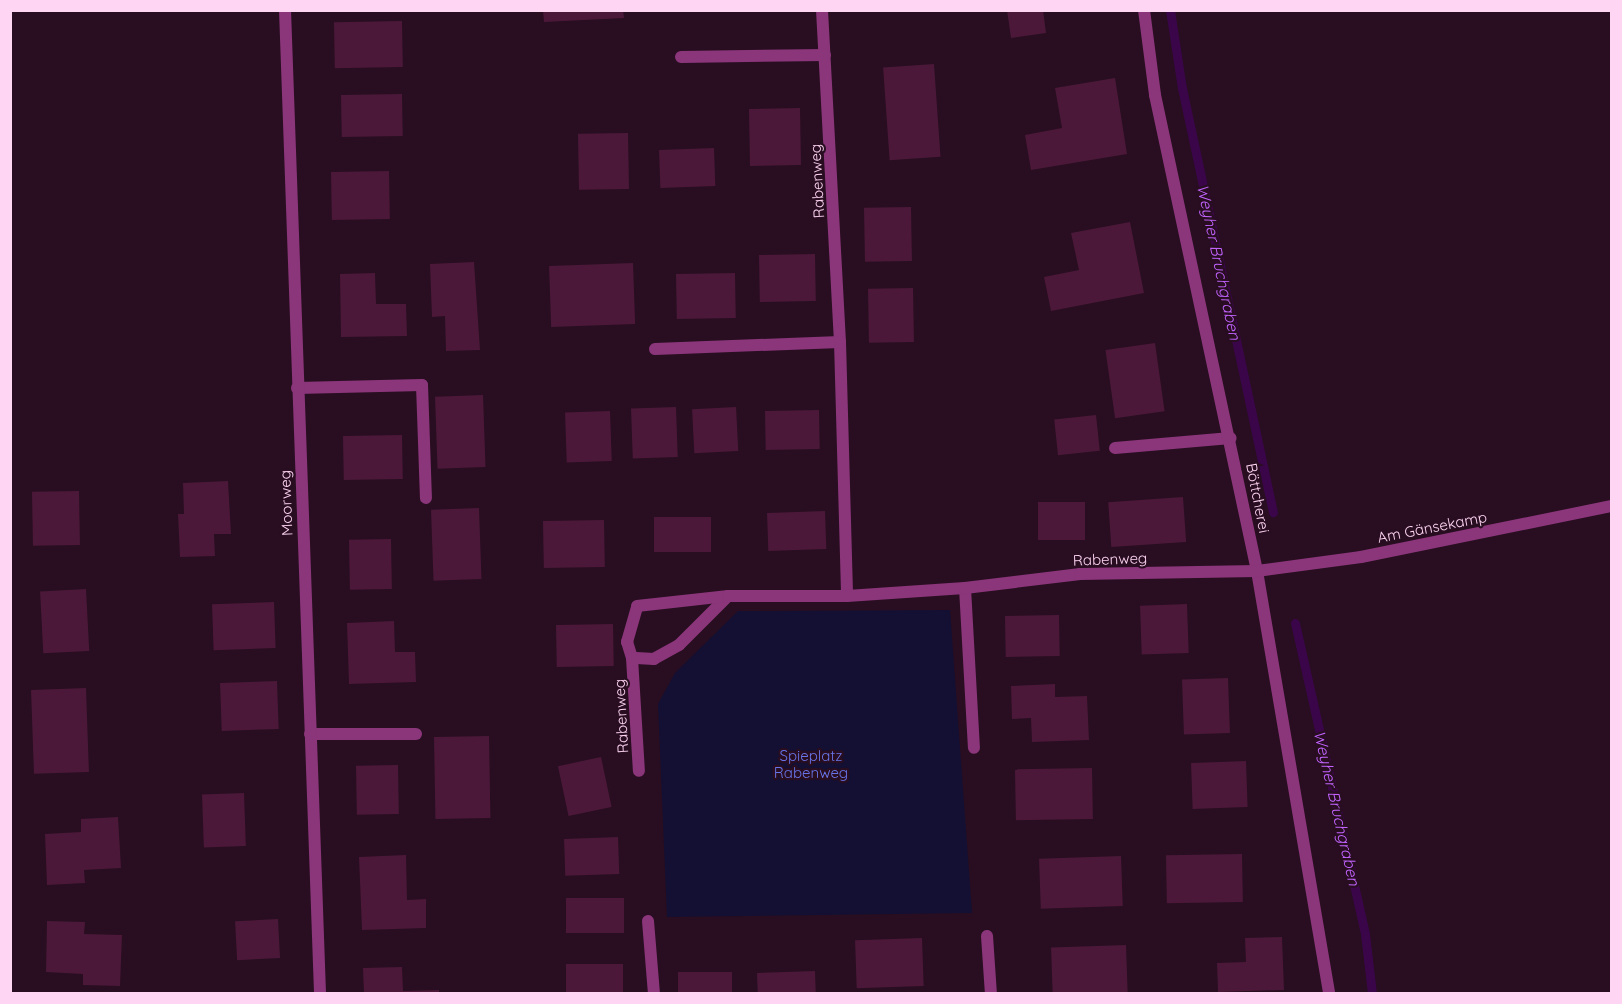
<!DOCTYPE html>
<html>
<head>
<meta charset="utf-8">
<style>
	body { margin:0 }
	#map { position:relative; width:1622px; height:1004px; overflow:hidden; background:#280e20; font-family:Quicksand,sans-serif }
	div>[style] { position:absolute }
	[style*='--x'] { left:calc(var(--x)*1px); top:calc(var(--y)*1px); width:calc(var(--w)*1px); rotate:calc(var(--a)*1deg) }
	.green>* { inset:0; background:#141033 }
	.stream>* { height:9px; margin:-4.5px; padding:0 4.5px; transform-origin:4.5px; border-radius:4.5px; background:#3a0649 }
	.building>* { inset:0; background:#4b1839; transform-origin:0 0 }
	.lane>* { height:12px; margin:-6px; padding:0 6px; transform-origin:6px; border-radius:6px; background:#8b357b }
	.street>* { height:12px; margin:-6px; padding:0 6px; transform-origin:6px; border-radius:6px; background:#8b357b }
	span { translate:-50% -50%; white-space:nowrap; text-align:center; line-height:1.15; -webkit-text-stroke:4.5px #280e20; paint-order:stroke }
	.street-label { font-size:15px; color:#ffd5f4 }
	.park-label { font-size:15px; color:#6875eb }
	.water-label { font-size:16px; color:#c263ff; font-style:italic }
	.frame { position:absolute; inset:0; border:12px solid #ffd5f4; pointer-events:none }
</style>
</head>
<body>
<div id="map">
	<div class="green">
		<i style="clip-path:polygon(950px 610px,972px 913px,667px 917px,658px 704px,675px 673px,738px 611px)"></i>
	</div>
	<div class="stream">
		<i style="--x:1170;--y:10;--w:79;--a:81.3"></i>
		<i style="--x:1182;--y:88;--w:434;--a:77.9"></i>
		<i style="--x:1295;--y:623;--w:319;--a:77.3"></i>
		<i style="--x:1365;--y:934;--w:60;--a:83.3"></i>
	</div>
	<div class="building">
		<i style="clip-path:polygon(543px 10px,623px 10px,624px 18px,544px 22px)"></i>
		<i style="clip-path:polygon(1007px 10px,1043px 10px,1046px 33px,1011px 38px)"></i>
		<i style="left:402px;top:21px;width:46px;height:68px;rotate:89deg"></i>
		<i style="left:934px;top:64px;width:93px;height:51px;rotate:86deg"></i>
		<i style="clip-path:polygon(1115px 78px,1127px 154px,1031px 170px,1025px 135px,1062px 128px,1055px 88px)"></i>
		<i style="left:402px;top:94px;width:42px;height:61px;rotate:89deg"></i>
		<i style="left:800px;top:108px;width:57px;height:51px;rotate:89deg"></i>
		<i style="left:628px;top:133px;width:56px;height:50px;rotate:89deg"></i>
		<i style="left:714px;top:148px;width:38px;height:55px;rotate:88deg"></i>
		<i style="left:389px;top:171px;width:48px;height:58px;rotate:89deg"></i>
		<i style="left:911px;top:207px;width:54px;height:47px;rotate:89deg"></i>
		<i style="clip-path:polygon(1130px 222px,1144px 293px,1051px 311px,1044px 277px,1079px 270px,1071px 233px)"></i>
		<i style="left:815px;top:254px;width:47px;height:56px;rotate:89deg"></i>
		<i style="clip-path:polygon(474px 262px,480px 350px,446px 351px,445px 316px,432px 317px,430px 264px)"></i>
		<i style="left:633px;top:263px;width:61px;height:84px;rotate:88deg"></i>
		<i style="clip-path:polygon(375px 273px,376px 304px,406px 304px,407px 336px,341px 337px,340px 274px)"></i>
		<i style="left:735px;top:273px;width:45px;height:59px;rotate:89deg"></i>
		<i style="left:913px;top:288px;width:54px;height:45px;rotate:89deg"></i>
		<i style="left:1155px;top:343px;width:69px;height:50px;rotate:82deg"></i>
		<i style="left:483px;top:395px;width:72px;height:48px;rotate:88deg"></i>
		<i style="left:676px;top:407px;width:50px;height:45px;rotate:88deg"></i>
		<i style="left:736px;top:407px;width:44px;height:44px;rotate:87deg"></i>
		<i style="left:819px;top:410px;width:39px;height:54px;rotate:89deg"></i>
		<i style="left:610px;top:411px;width:50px;height:45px;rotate:88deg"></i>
		<i style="left:1096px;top:415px;width:36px;height:42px;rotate:84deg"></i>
		<i style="left:402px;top:435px;width:44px;height:59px;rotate:89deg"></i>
		<i style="clip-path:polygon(228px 481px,231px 534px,214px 534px,215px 556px,180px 557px,178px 514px,184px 514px,183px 483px)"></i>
		<i style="left:79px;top:491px;width:54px;height:47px;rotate:89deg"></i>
		<i style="left:1183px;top:497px;width:45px;height:75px;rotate:86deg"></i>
		<i style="left:1038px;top:502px;width:47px;height:38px"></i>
		<i style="left:479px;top:508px;width:71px;height:48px;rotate:88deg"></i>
		<i style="left:825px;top:511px;width:38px;height:58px;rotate:88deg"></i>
		<i style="left:711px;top:517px;width:35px;height:57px;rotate:90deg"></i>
		<i style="left:604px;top:520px;width:47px;height:61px;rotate:89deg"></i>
		<i style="left:391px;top:539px;width:50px;height:42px;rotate:89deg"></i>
		<i style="left:86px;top:589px;width:62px;height:46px;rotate:87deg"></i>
		<i style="left:274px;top:602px;width:46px;height:62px;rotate:88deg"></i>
		<i style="left:1187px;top:604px;width:49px;height:47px;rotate:88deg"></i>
		<i style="left:1059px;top:615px;width:41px;height:54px;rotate:89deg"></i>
		<i style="clip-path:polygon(394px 621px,395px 652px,415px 652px,416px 682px,349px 684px,347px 623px)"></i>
		<i style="left:613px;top:624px;width:42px;height:57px;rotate:89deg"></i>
		<i style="left:1228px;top:678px;width:55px;height:46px;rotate:88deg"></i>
		<i style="left:277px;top:681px;width:48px;height:57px;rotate:88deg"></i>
		<i style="clip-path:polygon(1055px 684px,1055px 697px,1087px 696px,1089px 740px,1032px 742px,1031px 718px,1012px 719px,1011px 686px)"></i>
		<i style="left:86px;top:688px;width:84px;height:55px;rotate:88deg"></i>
		<i style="left:489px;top:736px;width:82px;height:55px;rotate:89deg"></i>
		<i style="left:601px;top:757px;width:51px;height:44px;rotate:78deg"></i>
		<i style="left:1246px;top:761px;width:46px;height:55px;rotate:88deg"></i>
		<i style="left:398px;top:765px;width:49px;height:42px;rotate:89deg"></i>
		<i style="left:1092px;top:768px;width:51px;height:77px;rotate:89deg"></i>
		<i style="left:244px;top:793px;width:53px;height:42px;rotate:88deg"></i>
		<i style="clip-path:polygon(118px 817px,121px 868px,84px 870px,85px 883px,47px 885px,45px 834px,81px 832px,81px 819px)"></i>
		<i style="left:618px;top:837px;width:37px;height:54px;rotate:88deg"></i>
		<i style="left:1242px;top:854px;width:48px;height:76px;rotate:89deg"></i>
		<i style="clip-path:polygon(406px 855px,407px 900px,426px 899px,426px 928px,362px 930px,359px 857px)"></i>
		<i style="left:1121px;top:856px;width:50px;height:82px;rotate:88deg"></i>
		<i style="left:624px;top:898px;width:35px;height:58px;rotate:90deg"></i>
		<i style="left:278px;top:919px;width:39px;height:43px;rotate:87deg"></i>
		<i style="clip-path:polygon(47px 921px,85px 922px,84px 934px,122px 935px,120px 986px,83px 985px,83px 974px,46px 972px)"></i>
		<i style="clip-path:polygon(1282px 937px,1284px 990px,1218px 992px,1217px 963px,1246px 962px,1245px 938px)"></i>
		<i style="left:922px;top:938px;width:48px;height:67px;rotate:88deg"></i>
		<i style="left:1126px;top:945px;width:49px;height:75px;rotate:88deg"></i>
		<i style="left:623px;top:964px;width:30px;height:57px;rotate:90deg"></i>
		<i style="clip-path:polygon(402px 967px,403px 991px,439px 990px,439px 994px,364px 994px,363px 968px)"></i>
		<i style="left:815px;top:971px;width:23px;height:58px;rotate:88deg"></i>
		<i style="left:732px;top:972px;width:22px;height:54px;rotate:90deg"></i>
	</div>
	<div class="lane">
		<i style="--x:297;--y:388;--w:125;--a:-1.4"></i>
		<i style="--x:422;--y:385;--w:113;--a:88"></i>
		<i style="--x:1115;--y:448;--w:116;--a:-4.9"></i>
		<i style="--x:310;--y:734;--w:106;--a:0"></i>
	</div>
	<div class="street">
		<i style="--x:285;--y:10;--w:985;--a:87.96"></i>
		<i style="--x:822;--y:10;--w:332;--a:86.9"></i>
		<i style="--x:840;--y:342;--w:254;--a:88.4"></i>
		<i style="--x:1144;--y:10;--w:86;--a:82.6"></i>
		<i style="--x:1155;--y:95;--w:487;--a:77.9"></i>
		<i style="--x:1257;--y:571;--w:429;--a:80.3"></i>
		<i style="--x:681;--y:57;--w:144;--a:-0.8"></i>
		<i style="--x:655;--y:349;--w:185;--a:-2.2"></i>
		<i style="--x:965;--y:588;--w:160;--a:86.8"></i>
		<i style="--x:728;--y:596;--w:69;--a:135"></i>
		<i style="--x:679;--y:645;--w:29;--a:151"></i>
		<i style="--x:654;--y:659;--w:22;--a:-177"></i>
		<i style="--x:632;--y:658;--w:17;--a:-107"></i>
		<i style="--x:627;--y:642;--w:37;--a:-74"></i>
		<i style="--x:637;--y:606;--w:92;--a:-6.3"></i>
		<i style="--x:728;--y:596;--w:119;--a:0"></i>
		<i style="--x:847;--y:596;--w:118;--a:-3.9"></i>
		<i style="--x:965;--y:588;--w:116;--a:-6.9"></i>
		<i style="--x:1080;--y:574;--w:177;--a:-1"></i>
		<i style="--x:1257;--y:571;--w:105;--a:-7.7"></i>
		<i style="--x:1361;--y:557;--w:256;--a:-11.5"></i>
		<i style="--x:632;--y:658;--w:113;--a:86.5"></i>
		<i style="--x:648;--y:921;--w:73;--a:85.3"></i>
		<i style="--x:987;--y:936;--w:58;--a:86.1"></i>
	</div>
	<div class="street-label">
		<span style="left:817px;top:181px;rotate:-93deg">Rabenweg</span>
		<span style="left:1258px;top:498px;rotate:79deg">Böttcherei</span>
		<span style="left:286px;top:503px;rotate:-92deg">Moorweg</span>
		<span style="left:1432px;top:527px;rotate:-11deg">Am Gänsekamp</span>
		<span style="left:1110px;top:559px;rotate:-2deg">Rabenweg</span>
		<span style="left:621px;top:716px;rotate:-93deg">Rabenweg</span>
	</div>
	<div class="park-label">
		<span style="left:811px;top:764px">Spieplatz<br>Rabenweg</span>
	</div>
	<div class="water-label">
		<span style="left:1219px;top:262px;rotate:78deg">Weyher Bruchgraben</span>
		<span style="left:1337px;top:808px;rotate:77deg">Weyher Bruchgraben</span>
	</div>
	<div class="frame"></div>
</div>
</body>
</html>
